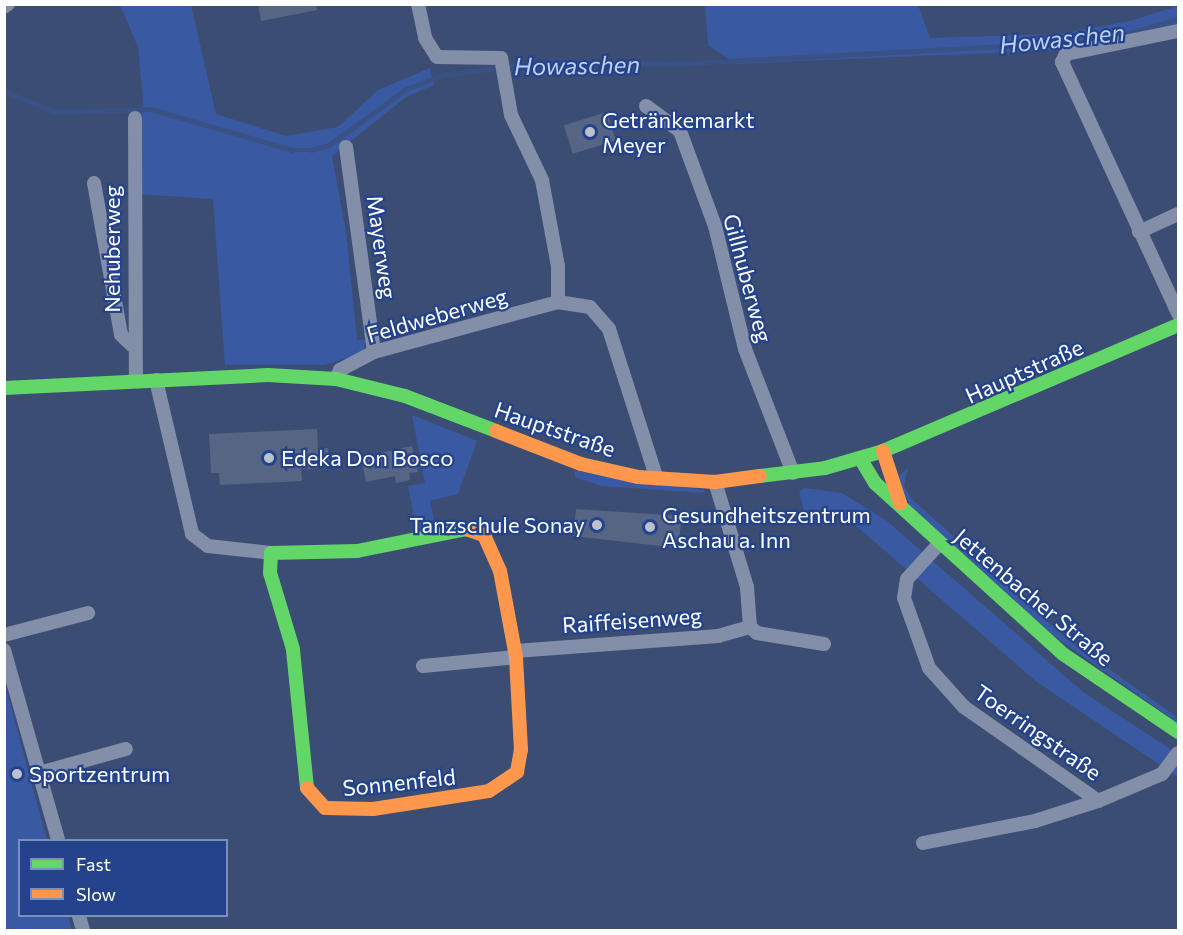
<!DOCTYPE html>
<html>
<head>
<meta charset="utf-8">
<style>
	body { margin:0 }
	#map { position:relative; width:1183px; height:935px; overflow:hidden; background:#3c4d74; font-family:Commissioner,sans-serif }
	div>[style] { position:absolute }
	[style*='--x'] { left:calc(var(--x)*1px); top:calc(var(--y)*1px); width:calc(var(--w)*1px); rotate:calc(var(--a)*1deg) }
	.green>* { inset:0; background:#395aa2 }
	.stream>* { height:4.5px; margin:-2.25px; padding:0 2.25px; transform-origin:2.25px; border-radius:2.25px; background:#3a5185 }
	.building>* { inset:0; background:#576584; transform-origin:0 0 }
	.street>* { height:14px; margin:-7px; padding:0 7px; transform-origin:7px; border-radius:7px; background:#838ea8 }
	.fast>* { height:14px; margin:-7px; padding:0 7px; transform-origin:7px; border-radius:7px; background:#63d668 }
	.slow>* { height:14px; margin:-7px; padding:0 7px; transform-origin:7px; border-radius:7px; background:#ff974d }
	.dots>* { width:16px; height:16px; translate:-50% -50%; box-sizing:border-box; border:3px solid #24438c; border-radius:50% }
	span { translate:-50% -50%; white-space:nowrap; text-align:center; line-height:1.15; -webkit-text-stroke:4.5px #24438c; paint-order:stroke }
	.poi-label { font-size:22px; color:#fff }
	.left { translate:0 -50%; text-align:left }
	.right { translate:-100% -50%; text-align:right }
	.street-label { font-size:22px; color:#fff }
	.water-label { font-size:24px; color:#becff2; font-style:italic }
	.frame { position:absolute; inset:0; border:6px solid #fff; pointer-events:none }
	.legend { position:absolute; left:18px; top:839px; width:210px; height:78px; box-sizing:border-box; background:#24438c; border:2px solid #7c8eba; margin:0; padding:8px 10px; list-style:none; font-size:18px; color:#fff }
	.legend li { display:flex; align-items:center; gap:12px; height:30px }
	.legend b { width:30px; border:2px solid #7c8eba }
</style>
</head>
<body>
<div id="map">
	<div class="green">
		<i style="clip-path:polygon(120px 5px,191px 5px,216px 114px,286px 136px,338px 127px,378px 90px,430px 68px,434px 85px,406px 97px,332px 156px,346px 232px,357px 340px,367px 339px,362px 353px,324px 365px,225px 365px,213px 199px,137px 194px,143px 100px,138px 47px)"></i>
		<i style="clip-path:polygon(705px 5px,918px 5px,930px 38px,1061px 34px,1130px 21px,1178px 6px,1178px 25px,1129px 39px,1056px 50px,736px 64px,708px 45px)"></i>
		<i style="clip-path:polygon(412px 415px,477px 441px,458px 494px,430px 501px,436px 529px,417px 533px,408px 486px,425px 483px)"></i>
		<i style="clip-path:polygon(908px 468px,904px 486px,912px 499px,1068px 640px,1178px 718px,1178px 723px,1051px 634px,910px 505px,897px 478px)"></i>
		<i style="clip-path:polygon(575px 471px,704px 490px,705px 493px,601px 486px,575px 477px)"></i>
		<i style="clip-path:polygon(804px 488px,842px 493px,887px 521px,1083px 692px,1178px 754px,1178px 777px,1037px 682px,841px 513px,824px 509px,805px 515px,799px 492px)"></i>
		<i style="clip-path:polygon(5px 685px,47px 840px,20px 840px,20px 916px,68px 916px,72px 930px,5px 930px)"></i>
	</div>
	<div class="stream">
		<i style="--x:4;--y:91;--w:55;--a:22.4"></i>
		<i style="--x:55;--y:112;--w:96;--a:-1.8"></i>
		<i style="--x:151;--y:109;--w:147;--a:16.2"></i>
		<i style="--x:292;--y:150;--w:19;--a:0"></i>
		<i style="--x:311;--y:150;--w:19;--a:-16"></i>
		<i style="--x:329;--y:145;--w:95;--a:-36"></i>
		<i style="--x:406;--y:89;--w:40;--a:-21"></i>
		<i style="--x:443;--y:75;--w:108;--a:-7.5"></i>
		<i style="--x:550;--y:61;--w:123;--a:1.4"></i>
		<i style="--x:673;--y:64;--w:388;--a:-3.1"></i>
		<i style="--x:1060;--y:43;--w:67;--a:-7.8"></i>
		<i style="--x:1126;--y:34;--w:54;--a:-16.1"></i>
	</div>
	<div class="building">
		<i style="clip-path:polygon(258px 4px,316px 4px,317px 10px,261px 21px)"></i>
		<i style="left:607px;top:112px;width:30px;height:45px;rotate:73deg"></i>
		<i style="clip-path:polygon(317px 429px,318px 448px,328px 448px,329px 468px,301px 469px,302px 481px,220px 485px,219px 473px,211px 473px,209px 434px)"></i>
		<i style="clip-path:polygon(412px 446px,418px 472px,409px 473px,410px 480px,396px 483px,395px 476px,366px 482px,361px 457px)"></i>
		<i style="clip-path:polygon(576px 509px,682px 516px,678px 548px,573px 536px)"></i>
	</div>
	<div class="street">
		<i style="--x:418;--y:4;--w:35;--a:78"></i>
		<i style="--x:425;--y:38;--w:22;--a:58"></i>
		<i style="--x:437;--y:57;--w:64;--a:0.9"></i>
		<i style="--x:501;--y:58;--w:58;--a:80"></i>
		<i style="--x:511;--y:115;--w:72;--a:64.5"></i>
		<i style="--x:542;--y:180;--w:87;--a:79.5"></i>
		<i style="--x:558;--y:266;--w:36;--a:90"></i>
		<i style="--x:4;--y:7;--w:5;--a:-37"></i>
		<i style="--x:1178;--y:31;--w:114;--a:168.4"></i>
		<i style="--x:1066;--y:54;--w:9;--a:117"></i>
		<i style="--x:1062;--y:62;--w:277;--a:65.2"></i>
		<i style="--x:646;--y:106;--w:42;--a:36.3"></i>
		<i style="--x:680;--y:131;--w:101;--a:69.8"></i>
		<i style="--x:715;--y:226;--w:127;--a:76.3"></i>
		<i style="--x:745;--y:349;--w:133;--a:68.8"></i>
		<i style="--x:135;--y:118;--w:263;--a:89.8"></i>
		<i style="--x:346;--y:147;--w:207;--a:82.2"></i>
		<i style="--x:94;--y:183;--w:154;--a:79.9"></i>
		<i style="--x:121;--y:335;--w:16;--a:43"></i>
		<i style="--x:1139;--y:232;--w:43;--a:-24.8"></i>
		<i style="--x:336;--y:379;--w:10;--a:-66"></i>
		<i style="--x:340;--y:370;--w:38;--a:-28"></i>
		<i style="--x:374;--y:352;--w:191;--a:-15.2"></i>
		<i style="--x:558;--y:302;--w:32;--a:9"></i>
		<i style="--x:590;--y:307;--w:29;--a:49"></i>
		<i style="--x:609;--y:329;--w:157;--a:72.3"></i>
		<i style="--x:156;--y:380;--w:158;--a:76.8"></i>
		<i style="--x:192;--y:534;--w:20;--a:37"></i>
		<i style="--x:208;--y:546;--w:63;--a:6.3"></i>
		<i style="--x:939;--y:544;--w:47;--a:132.4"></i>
		<i style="--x:907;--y:579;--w:19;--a:99"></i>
		<i style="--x:904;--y:598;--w:74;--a:70.3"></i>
		<i style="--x:929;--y:668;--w:52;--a:48.1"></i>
		<i style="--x:964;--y:707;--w:164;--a:35"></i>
		<i style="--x:750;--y:627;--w:9;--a:41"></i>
		<i style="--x:757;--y:633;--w:68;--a:9.3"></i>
		<i style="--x:4;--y:635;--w:87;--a:-14.7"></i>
		<i style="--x:4;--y:650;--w:198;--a:74.1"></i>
		<i style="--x:515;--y:651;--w:204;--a:-4.2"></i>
		<i style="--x:718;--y:636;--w:33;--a:-16"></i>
		<i style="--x:750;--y:627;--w:40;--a:-94.3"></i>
		<i style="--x:747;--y:587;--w:110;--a:-106.9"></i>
		<i style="--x:423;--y:666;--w:93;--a:-5.5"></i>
		<i style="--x:39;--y:773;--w:90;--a:-15.4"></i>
		<i style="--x:923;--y:843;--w:114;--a:-11.1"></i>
		<i style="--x:1035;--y:821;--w:66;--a:-17.6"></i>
		<i style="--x:1098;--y:801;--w:69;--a:-22.9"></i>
		<i style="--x:1162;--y:774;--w:26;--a:-53"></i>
		<i style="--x:79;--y:916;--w:15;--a:74"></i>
	</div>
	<div class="fast">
		<i style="--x:4;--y:388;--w:264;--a:-2.8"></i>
		<i style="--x:268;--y:375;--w:68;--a:3.4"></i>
		<i style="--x:336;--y:379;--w:71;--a:13.8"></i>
		<i style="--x:405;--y:396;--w:97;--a:21"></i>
		<i style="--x:860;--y:458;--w:29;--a:59"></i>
		<i style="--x:875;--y:483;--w:254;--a:42.3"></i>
		<i style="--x:1063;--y:654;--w:139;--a:34.1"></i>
		<i style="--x:760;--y:476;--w:65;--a:-7"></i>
		<i style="--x:825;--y:468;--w:60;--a:-16.3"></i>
		<i style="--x:883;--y:451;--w:321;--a:-23.1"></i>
		<i style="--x:307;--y:788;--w:140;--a:-95.8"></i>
		<i style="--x:293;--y:649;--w:79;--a:-106.8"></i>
		<i style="--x:270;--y:573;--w:20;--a:-87"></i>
		<i style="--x:271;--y:553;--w:86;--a:-1.3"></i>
		<i style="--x:357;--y:551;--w:111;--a:-11.4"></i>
	</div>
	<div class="slow">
		<i style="--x:496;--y:431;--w:91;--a:21.2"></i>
		<i style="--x:581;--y:464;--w:58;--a:12.8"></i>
		<i style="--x:638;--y:477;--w:77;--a:3.7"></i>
		<i style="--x:715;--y:482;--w:45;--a:-7.6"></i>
		<i style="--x:883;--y:451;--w:55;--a:71.9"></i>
		<i style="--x:307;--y:788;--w:27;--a:48"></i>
		<i style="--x:325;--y:808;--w:48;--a:1.2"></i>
		<i style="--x:373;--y:809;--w:117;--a:-8.8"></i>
		<i style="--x:489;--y:791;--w:34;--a:-34"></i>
		<i style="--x:517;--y:772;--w:22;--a:-80"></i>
		<i style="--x:521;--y:750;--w:93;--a:-93.1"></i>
		<i style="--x:516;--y:657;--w:87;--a:-100.5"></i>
		<i style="--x:500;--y:571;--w:39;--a:-114"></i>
		<i style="--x:484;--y:535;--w:19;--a:-162"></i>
	</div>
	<div class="dots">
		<i style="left:590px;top:132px;background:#bbc1ce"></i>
		<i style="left:269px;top:458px;background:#bbc1ce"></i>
		<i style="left:597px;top:525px;background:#bbc1ce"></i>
		<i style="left:650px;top:527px;background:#bbc1ce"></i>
		<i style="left:17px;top:774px;background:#bbc1ce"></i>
	</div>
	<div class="poi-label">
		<span class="left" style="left:602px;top:132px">Getränkemarkt<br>Meyer</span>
		<span class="left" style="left:281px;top:458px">Edeka Don Bosco</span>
		<span class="left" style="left:662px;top:527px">Gesundheitszentrum<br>Aschau a. Inn</span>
		<span class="right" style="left:585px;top:525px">Tanzschule Sonay</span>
		<span class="left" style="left:29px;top:774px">Sportzentrum</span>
	</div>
	<div class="street-label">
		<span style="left:382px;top:247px;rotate:82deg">Mayerweg</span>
		<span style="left:112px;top:249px;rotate:-90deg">Nehuberweg</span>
		<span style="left:748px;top:278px;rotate:75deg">Gillhuberweg</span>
		<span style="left:437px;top:315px;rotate:-16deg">Feldweberweg</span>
		<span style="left:1024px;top:371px;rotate:-24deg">Hauptstraße</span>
		<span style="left:555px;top:429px;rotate:19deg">Hauptstraße</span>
		<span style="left:1034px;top:597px;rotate:40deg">Jettenbacher Straße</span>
		<span style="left:632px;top:620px;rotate:-4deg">Raiffeisenweg</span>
		<span style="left:1038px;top:732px;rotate:35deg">Toerringstraße</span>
		<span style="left:399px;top:782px;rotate:-6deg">Sonnenfeld</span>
	</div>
	<div class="water-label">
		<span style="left:1062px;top:38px;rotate:-6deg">Howaschen</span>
		<span style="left:577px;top:65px;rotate:-1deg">Howaschen</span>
	</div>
	<div class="frame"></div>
	<ul class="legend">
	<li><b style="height:8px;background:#63d668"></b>Fast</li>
	<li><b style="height:8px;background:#ff974d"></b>Slow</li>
	</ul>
</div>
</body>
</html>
